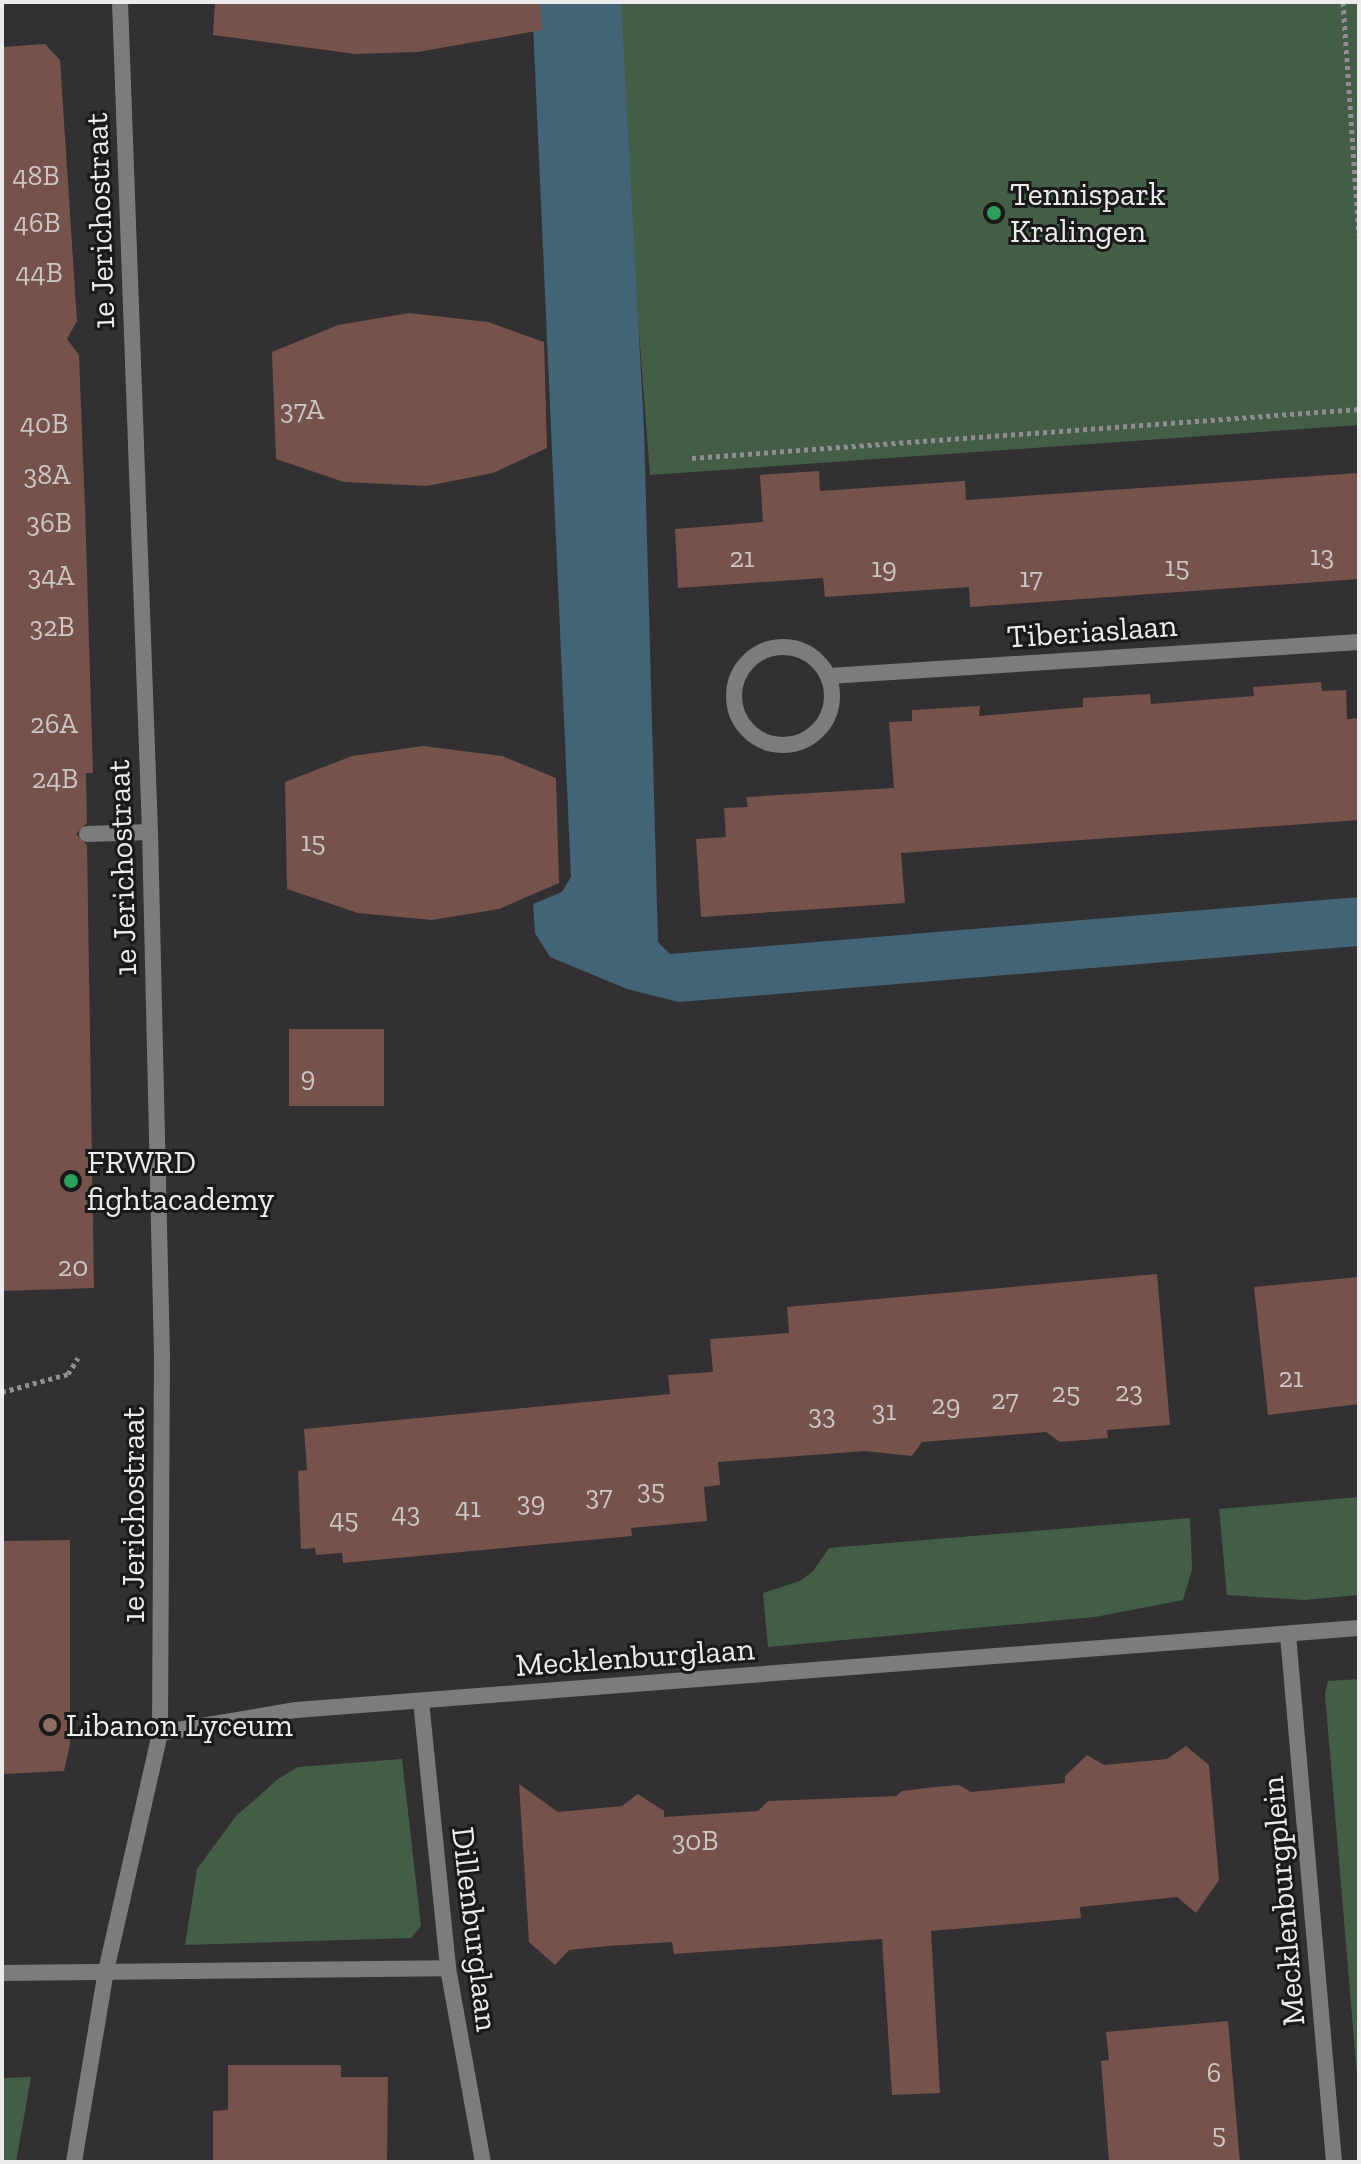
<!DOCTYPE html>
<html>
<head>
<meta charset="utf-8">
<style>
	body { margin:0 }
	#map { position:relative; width:1361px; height:2164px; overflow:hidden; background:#323033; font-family:"Zilla Slab",serif }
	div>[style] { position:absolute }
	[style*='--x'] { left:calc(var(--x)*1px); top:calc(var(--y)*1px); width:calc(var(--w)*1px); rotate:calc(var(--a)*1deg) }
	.green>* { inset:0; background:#445d46 }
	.water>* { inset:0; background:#426476 }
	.building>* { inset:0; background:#75524b; transform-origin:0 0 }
	.path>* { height:5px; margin-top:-2.5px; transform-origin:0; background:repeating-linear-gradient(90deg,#8f8e90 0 4px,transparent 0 8px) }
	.service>* { height:16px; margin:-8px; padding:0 8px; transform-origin:8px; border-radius:8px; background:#7d7c7b }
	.minor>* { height:16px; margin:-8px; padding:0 8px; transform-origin:8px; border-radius:8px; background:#7d7c7b }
	.minor>.ring { margin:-8px; padding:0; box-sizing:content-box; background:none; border:16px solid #7d7c7b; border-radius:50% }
	.dots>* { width:22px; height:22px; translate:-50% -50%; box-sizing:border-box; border:4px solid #19191a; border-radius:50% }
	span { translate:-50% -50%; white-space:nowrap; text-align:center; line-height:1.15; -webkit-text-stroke:6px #19191a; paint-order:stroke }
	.number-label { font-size:28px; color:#cec5c4 }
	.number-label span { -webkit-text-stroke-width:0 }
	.poi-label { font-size:32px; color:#ecebed }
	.left { translate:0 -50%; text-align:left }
	.street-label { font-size:32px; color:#ecebed }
	.frame { position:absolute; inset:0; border:4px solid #ecebed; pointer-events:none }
</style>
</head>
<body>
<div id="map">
	<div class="green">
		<i style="clip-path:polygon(614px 2px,1359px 2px,1359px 425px,650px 475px)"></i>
		<i style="clip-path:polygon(1359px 1497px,1359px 1595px,1304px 1600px,1227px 1595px,1219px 1509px)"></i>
		<i style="clip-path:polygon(1190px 1518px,1192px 1569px,1183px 1600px,1095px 1617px,768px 1647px,763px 1593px,800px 1581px,814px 1570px,829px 1548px)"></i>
		<i style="clip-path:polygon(1359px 1679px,1359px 2099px,1325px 1694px,1328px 1681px)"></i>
		<i style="clip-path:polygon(402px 1759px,421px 1926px,411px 1938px,185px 1945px,197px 1869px,236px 1816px,278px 1779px,298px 1767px)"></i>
		<i style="clip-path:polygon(31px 2077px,16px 2162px,2px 2162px,2px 2078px)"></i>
	</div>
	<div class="water">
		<i style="clip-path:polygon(532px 2px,621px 2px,644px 428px,658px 942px,670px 954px,1359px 897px,1359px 946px,679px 1002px,627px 989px,550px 957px,535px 933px,533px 904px,562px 892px,571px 877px)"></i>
	</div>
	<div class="building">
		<i style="clip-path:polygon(215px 2px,540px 2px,542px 30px,418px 52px,356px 54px,213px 35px)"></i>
		<i style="clip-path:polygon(45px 44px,60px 60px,77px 321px,67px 339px,79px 355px,85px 508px,93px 773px,86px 773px,87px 823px,76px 834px,87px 845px,94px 1288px,2px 1291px,2px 47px)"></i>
		<i style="clip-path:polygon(409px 313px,488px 322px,544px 342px,547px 448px,493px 473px,427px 486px,344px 482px,276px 459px,272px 352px,338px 325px)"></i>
		<i style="clip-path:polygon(819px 471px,820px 491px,965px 481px,966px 500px,1359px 473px,1359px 579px,970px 607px,969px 587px,825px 597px,823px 578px,678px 588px,675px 529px,763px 522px,760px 475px)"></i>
		<i style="clip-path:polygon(1321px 682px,1322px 691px,1346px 690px,1347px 719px,1359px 718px,1359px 820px,901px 853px,905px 903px,701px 917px,696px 839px,726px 837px,724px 808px,748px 807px,746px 797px,894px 788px,889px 722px,912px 721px,912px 710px,980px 706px,979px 716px,1083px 707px,1083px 698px,1150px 694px,1151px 704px,1254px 696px,1253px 687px)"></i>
		<i style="clip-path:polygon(423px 746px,502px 756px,556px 778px,559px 883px,499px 909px,432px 920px,358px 913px,287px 889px,285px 782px,352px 756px)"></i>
		<i style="left:384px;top:1029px;width:77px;height:95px;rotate:90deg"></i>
		<i style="clip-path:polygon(1157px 1274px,1170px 1425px,1107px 1430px,1108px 1438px,1060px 1442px,1046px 1432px,922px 1442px,912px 1456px,865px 1451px,718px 1462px,720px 1485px,704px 1487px,707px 1521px,631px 1528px,632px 1536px,343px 1563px,342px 1553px,316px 1555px,315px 1548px,301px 1549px,298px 1471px,307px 1470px,304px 1429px,670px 1394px,668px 1375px,713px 1372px,710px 1339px,789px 1333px,787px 1307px)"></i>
		<i style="clip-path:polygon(1359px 1277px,1359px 1404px,1268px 1415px,1254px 1287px)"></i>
		<i style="clip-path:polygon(70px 1540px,70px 1744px,64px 1771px,2px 1774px,2px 1541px)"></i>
		<i style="clip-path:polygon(1186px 1746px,1209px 1765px,1219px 1880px,1196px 1913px,1177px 1897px,1080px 1907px,1081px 1918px,931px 1931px,940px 2093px,892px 2095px,882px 1939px,674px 1954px,672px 1942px,608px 1946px,569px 1950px,555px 1965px,529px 1942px,519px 1784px,558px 1812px,622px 1806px,638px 1794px,664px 1811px,664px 1817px,758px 1811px,768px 1801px,896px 1796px,902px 1791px,935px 1787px,959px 1785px,971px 1792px,1065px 1783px,1065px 1776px,1087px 1755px,1104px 1765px,1167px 1759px)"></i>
		<i style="clip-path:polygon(1228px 2021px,1240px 2162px,1109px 2162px,1101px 2061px,1109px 2060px,1106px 2032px)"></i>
		<i style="clip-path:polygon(228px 2065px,341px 2065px,341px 2077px,388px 2077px,387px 2162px,213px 2162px,213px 2111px,228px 2110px)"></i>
	</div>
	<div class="path">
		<i style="--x:1343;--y:2;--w:233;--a:86.1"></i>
		<i style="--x:692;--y:458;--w:669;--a:-4.2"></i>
		<i style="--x:2;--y:1392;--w:68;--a:-15.3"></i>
		<i style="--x:68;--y:1374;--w:19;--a:-58"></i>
	</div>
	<div class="service">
		<i style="--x:87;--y:834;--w:63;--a:-1.8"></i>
	</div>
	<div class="minor">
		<i class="ring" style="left:734px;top:647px;width:82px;height:82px"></i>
		<i style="--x:829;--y:676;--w:531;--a:-3.67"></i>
		<i style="--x:1288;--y:1635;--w:529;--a:85.01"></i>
		<i style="--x:421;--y:1701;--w:268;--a:84.2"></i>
		<i style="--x:448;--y:1968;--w:197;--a:79.8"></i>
		<i style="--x:160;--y:1733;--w:138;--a:-9.6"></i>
		<i style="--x:296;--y:1710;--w:1066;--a:-4.41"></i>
		<i style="--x:2;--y:1973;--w:446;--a:-0.6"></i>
		<i style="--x:74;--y:2162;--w:194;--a:-80.5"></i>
		<i style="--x:106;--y:1971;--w:244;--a:-77.2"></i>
		<i style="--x:160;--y:1733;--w:377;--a:-89.7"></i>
		<i style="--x:162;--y:1356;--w:524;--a:-91.31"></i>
		<i style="--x:150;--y:832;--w:831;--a:-92.07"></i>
	</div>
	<div class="dots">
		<i style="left:994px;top:213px;background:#2e9e5b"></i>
		<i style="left:71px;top:1181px;background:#2e9e5b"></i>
		<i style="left:50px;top:1725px;background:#8d6e63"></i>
	</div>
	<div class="number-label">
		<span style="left:36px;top:176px">48B</span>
		<span style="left:37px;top:223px">46B</span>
		<span style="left:39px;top:273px">44B</span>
		<span style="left:302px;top:410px">37A</span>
		<span style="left:44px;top:424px">40B</span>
		<span style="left:47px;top:475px">38A</span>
		<span style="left:49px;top:523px">36B</span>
		<span style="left:1322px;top:556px">13</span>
		<span style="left:742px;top:558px">21</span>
		<span style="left:1177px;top:567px">15</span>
		<span style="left:884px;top:568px">19</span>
		<span style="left:51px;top:576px">34A</span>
		<span style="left:1031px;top:578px">17</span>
		<span style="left:52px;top:627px">32B</span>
		<span style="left:54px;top:724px">26A</span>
		<span style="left:55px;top:779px">24B</span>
		<span style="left:313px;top:842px">15</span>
		<span style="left:308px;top:1077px">9</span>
		<span style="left:73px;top:1267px">20</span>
		<span style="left:1291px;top:1378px">21</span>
		<span style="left:1129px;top:1392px">23</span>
		<span style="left:1066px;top:1393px">25</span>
		<span style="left:1005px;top:1400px">27</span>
		<span style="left:946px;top:1405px">29</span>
		<span style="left:884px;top:1411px">31</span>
		<span style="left:822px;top:1415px">33</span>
		<span style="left:651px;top:1490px">35</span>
		<span style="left:599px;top:1496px">37</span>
		<span style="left:531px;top:1502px">39</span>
		<span style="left:468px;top:1508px">41</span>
		<span style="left:406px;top:1513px">43</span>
		<span style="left:344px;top:1519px">45</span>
		<span style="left:695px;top:1841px">30B</span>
		<span style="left:1214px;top:2073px">6</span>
		<span style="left:1219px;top:2134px">5</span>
	</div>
	<div class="poi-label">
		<span class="left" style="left:1010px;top:213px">Tennispark<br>Kralingen</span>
		<span class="left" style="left:87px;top:1181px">FRWRD<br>fightacademy</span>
		<span class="left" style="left:66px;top:1725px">Libanon Lyceum</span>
	</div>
	<div class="street-label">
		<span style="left:100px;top:221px;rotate:-92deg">1e Jerichostraat</span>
		<span style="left:1092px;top:631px;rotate:-4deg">Tiberiaslaan</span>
		<span style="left:122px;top:868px;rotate:-92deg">1e Jerichostraat</span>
		<span style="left:133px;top:1515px;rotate:-90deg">1e Jerichostraat</span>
		<span style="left:635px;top:1657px;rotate:-4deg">Mecklenburglaan</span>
		<span style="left:1283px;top:1901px;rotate:-95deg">Mecklenburgplein</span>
		<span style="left:475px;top:1929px;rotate:83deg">Dillenburglaan</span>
	</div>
	<div class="frame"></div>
</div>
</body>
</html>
